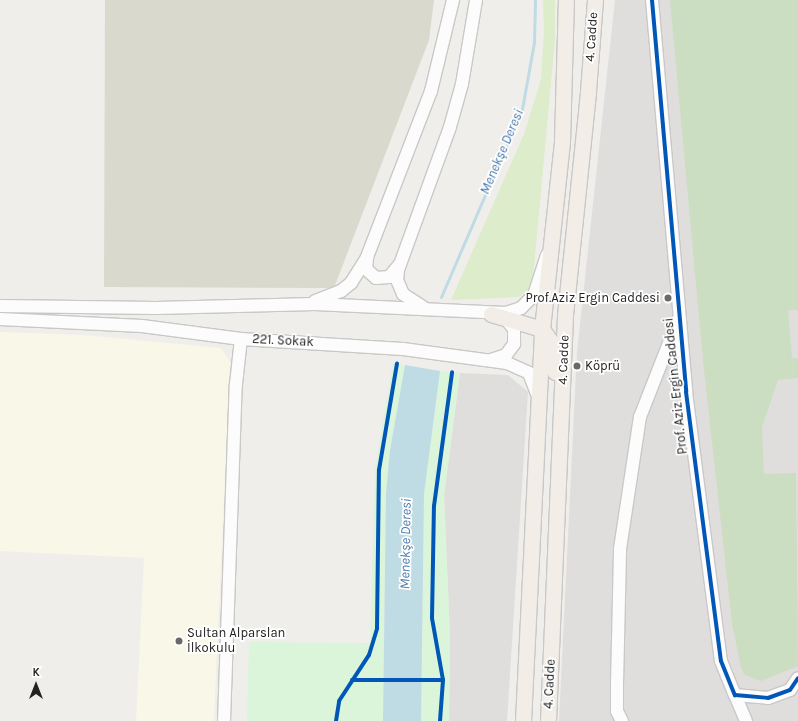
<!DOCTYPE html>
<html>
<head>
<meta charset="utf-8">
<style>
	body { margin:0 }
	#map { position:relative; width:798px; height:721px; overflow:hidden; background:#f0eeeb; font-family:Karla,sans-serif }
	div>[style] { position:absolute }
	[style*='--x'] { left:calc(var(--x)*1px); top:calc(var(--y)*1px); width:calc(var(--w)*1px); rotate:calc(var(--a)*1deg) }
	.residential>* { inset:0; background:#dfdedc }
	.education>* { inset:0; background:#f8f7e8 }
	.construction>* { inset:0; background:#d9d9cd }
	.grass>* { inset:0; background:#ddeccb }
	.forest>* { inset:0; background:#cbdec1 }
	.park>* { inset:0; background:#daf5da }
	.water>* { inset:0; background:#bfdbe3 }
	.stream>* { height:3px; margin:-1.5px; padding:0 1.5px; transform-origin:1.5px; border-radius:1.5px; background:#bfdbe3 }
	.roads { filter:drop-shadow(1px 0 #c9c8c7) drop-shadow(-1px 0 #c9c8c7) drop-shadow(0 1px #c9c8c7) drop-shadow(0 -1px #c9c8c7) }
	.minor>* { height:12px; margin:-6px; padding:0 6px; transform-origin:6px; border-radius:6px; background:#fdfcfc }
	.major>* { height:15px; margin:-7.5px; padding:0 7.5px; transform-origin:7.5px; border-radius:7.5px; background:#f3ede7 }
	.cycleway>* { height:4px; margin:-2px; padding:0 2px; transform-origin:2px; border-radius:2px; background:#0057b8 }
	.dots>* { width:11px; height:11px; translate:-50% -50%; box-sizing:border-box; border:2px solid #fff; border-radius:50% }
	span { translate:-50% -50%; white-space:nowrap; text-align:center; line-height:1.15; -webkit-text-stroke:3.5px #fff; paint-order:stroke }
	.street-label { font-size:13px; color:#222 }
	.poi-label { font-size:13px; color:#222 }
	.right { translate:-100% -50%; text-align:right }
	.left { translate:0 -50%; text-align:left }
	.water-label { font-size:14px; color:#4a7aab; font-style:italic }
	.north { position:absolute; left:16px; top:665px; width:40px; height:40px; -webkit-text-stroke:3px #fff; paint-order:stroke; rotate:0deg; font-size:11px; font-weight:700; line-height:16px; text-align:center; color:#222 }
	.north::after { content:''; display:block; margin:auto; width:14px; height:18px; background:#222; clip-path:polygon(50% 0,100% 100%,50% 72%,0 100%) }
</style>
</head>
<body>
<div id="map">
	<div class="residential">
		<i style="clip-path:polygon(615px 0,798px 0,798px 721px,559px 721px,577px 352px)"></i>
		<i style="clip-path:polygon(460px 373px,508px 375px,528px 392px,507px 721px,449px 721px,450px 638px,444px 495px)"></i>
	</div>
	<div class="education">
		<i style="clip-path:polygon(0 332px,83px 335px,221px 348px,230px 362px,214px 721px,136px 721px,144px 558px,0 551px)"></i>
	</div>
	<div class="construction">
		<i style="clip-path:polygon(105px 0,434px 0,429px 40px,334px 288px,104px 287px)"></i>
	</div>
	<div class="grass">
		<i style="clip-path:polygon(543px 0,555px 0,555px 39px,533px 279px,528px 290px,519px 297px,451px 300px,524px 134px,541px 79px,544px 30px)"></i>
	</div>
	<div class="forest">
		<i style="clip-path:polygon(670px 0,798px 0,798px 310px,788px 310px,792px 358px,798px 358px,798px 378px,778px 380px,762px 427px,764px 474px,796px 473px,798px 666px,761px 681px,745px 675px,741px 668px,732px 623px,703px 361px)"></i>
	</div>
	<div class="park">
		<i style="clip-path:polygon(393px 363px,405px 365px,390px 450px,386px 493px,383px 721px,247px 721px,249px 642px,370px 643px,375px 470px)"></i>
		<i style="clip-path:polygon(440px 371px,460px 373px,444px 495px,450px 638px,449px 721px,421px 721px,424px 494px)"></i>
	</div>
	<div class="water">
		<i style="clip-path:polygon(405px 365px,440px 371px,424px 494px,421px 721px,383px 721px,386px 493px,390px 450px)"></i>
	</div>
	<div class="stream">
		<i style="--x:441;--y:297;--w:205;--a:-66.7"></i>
		<i style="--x:522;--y:109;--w:68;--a:-79.8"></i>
		<i style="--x:534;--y:42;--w:42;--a:-88.6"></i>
	</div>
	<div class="roads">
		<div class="minor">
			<i style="--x:652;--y:0;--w:393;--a:85"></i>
			<i style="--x:686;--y:392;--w:271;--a:82.6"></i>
			<i style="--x:721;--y:661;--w:37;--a:68"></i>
			<i style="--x:735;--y:695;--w:33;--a:5"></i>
			<i style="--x:768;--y:698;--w:23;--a:-20"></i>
			<i style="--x:790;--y:690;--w:14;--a:-56"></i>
			<i style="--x:367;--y:258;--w:11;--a:95"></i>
			<i style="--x:366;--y:269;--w:13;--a:42"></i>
			<i style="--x:376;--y:278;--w:13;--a:-4"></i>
			<i style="--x:389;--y:277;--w:16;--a:-50"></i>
			<i style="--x:315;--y:301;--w:28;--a:-21"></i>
			<i style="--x:341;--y:291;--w:13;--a:-39"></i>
			<i style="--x:351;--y:283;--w:31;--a:-58"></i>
			<i style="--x:367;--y:257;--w:178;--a:-68.9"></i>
			<i style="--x:431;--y:91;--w:94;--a:-76.4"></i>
			<i style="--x:0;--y:306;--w:156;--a:0.7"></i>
			<i style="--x:156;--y:308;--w:159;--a:-1.4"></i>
			<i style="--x:315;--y:304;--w:191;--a:2.7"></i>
			<i style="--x:506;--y:313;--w:16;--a:-18"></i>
			<i style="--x:521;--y:308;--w:18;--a:-45"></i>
			<i style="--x:534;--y:295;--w:42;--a:-72"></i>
			<i style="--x:423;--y:307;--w:24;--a:-147"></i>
			<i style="--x:403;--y:294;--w:15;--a:-113"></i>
			<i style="--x:397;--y:280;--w:10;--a:-84"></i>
			<i style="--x:398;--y:270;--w:152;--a:-70"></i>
			<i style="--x:450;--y:127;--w:45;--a:-74.4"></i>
			<i style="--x:462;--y:84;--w:85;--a:-80.5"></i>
			<i style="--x:0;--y:319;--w:142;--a:2.8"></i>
			<i style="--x:142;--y:326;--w:100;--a:7.5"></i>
			<i style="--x:241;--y:339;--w:162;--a:3.5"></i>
			<i style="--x:403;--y:349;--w:105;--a:7.7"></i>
			<i style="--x:507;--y:363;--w:24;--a:24"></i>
			<i style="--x:529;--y:373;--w:22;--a:69"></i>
			<i style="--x:491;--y:360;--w:16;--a:-18"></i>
			<i style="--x:506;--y:355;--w:14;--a:-54"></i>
			<i style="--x:514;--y:344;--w:15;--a:-90"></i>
			<i style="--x:514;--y:329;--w:13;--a:-129"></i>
			<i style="--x:735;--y:695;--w:28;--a:67"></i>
			<i style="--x:224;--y:721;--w:337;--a:-88"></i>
			<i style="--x:236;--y:384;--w:45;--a:-83.7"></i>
			<i style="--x:622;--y:721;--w:11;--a:-117"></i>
			<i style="--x:617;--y:711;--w:27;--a:-90"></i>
			<i style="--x:617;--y:684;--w:135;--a:-88.7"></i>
			<i style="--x:620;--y:549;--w:134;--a:-81.4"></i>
			<i style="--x:640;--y:417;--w:104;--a:-68.6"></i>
		</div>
		<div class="major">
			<i style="--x:491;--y:314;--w:53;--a:16.4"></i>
			<i style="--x:542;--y:329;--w:19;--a:55"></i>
			<i style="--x:553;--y:345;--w:27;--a:86"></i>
			<i style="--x:523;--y:721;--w:392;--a:-87.2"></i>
			<i style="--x:542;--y:329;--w:189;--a:-83.9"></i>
			<i style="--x:562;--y:141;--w:141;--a:-88.4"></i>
			<i style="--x:548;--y:721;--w:406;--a:-87.6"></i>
			<i style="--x:565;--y:315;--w:225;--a:-84.1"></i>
			<i style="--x:588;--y:91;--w:91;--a:-85.6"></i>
		</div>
	</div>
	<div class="cycleway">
		<i style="--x:652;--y:0;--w:393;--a:85"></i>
		<i style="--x:686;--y:392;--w:271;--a:82.6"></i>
		<i style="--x:721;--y:661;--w:37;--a:68"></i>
		<i style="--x:735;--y:695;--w:33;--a:5"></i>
		<i style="--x:768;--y:698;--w:23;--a:-20"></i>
		<i style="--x:790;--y:690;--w:14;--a:-56"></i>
		<i style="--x:352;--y:680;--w:91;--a:0"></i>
		<i style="--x:443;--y:680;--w:41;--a:94.2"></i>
		<i style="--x:443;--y:680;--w:63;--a:-100.1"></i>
		<i style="--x:432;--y:618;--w:112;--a:-89"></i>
		<i style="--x:434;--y:506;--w:135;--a:-82.3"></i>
		<i style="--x:336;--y:721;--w:20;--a:-81"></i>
		<i style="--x:339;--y:701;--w:55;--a:-56.9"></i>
		<i style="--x:369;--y:655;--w:28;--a:-73"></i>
		<i style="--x:377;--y:628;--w:158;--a:-89.3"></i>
		<i style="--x:379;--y:470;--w:108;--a:-80.4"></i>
	</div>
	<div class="dots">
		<i style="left:668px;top:298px;background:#6a6968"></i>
		<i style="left:577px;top:366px;background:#6a6968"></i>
		<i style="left:179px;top:641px;background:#6a6968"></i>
	</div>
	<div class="street-label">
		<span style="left:592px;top:37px;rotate:-86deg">4. Cadde</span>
		<span style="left:283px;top:341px;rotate:3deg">221. Sokak</span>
		<span style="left:564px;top:360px;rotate:-88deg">4. Cadde</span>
		<span style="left:676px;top:386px;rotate:-96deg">Prof. Aziz Ergin Caddesi</span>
		<span style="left:550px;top:684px;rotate:-87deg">4. Cadde</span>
	</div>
	<div class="poi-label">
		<span class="right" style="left:660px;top:298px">Prof.Aziz Ergin Caddesi</span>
		<span class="left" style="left:585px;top:366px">Köprü</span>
		<span class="left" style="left:187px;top:641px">Sultan Alparslan<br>İlkokulu</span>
	</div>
	<div class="water-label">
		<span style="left:502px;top:152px;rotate:-67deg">Menekşe Deresi</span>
		<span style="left:406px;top:544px;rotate:-89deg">Menekşe Deresi</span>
	</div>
	<div class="north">K</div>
</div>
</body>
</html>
